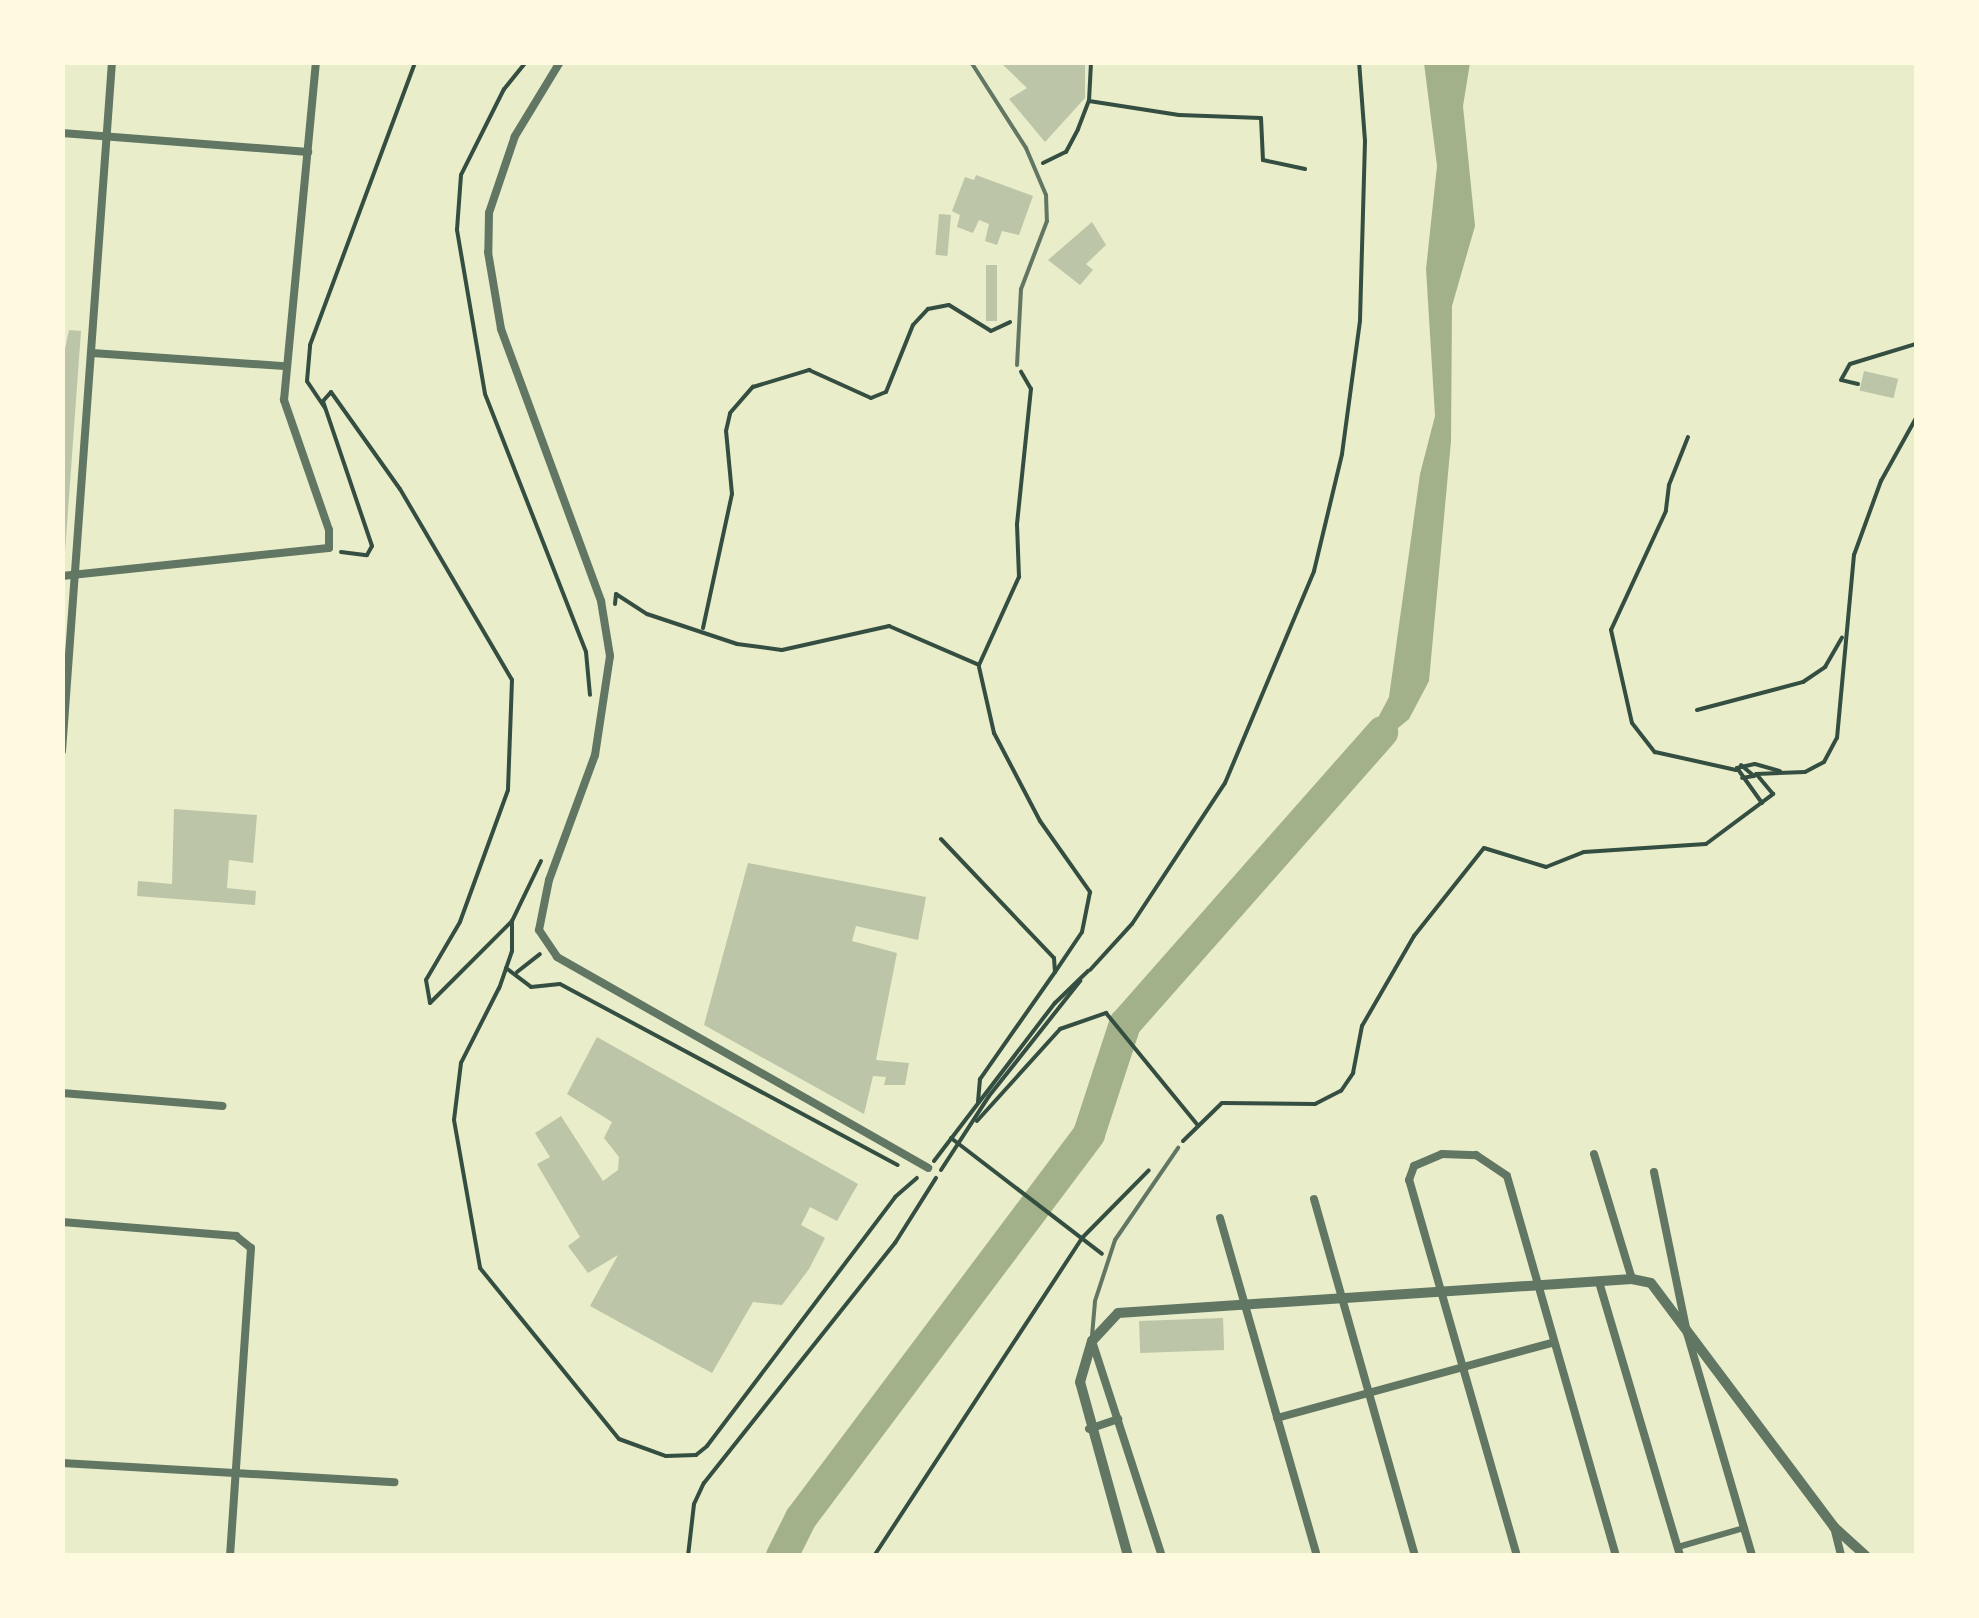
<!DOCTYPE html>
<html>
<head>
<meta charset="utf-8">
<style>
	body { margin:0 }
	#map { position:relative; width:1979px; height:1618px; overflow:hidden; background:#e9edc9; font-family:Karla,sans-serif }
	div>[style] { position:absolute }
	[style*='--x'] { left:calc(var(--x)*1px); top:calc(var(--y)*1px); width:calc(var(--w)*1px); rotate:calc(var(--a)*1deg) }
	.water>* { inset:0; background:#a3b18a }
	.river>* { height:32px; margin:-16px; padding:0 16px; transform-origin:16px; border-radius:16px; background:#a3b18a }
	.building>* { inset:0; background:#bcc5a7; transform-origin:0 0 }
	.path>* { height:4px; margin:-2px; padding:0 2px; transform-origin:2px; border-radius:2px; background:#344e41 }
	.service>* { height:4px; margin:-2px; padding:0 2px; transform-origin:2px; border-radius:2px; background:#617663 }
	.pedestrian>* { height:6px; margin:-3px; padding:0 3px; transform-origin:3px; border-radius:3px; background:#617663 }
	.minor>* { height:8px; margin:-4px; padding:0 4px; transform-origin:4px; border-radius:4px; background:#617663 }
	.tertiary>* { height:10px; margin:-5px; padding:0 5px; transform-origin:5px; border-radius:5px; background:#617663 }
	span { translate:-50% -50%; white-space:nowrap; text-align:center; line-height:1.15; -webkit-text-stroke:9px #fefae0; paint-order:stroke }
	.frame { position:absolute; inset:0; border:65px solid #fefae0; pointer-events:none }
</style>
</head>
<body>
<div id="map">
	<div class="water">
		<i style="clip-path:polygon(1424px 63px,1470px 63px,1463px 106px,1475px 226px,1452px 306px,1451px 441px,1429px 681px,1409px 719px,1353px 765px,1389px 697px,1420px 474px,1435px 416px,1426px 269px,1437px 166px)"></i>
	</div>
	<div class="river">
		<i style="--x:782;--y:1556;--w:42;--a:-63.4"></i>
		<i style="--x:801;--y:1518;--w:480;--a:-53.1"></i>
		<i style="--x:1089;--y:1134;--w:116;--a:-71.9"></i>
		<i style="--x:1125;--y:1024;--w:389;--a:-48.6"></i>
	</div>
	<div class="building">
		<i style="clip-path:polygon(1000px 62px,1085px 62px,1085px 98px,1045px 142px,1009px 99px,1027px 88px)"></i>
		<i style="clip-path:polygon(976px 175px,1033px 196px,1019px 235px,1002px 231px,997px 245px,985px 241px,989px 224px,979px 220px,973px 233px,957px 227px,960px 215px,952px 211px,965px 177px,974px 180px)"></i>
		<i style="left:939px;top:214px;width:12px;height:41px;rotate:5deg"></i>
		<i style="clip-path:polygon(1092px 222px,1106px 245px,1086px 264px,1093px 270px,1080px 285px,1048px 260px)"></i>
		<i style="left:986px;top:265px;width:11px;height:56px"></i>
		<i style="clip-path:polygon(69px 330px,81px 331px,65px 552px,62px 363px)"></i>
		<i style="left:1864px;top:371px;width:35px;height:20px;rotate:13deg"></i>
		<i style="clip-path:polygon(174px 809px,257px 815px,253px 863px,229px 860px,227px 888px,256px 891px,255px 905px,137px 896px,138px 881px,172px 884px)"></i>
		<i style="clip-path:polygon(748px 863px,926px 897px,918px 940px,856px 926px,852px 941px,897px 953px,876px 1060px,909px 1063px,905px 1085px,884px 1085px,886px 1077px,873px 1076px,864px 1114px,704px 1025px)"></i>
		<i style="clip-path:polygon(597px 1037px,858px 1184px,837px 1221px,810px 1207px,801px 1225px,825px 1238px,809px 1269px,782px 1305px,753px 1302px,712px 1373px,590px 1306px,618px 1255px,588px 1273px,568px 1246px,580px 1237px,537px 1164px,550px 1157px,535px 1133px,561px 1116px,603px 1181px,618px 1170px,619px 1157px,604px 1138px,612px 1122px,567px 1094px)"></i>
		<i style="left:1223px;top:1318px;width:32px;height:84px;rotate:88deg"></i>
	</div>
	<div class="path">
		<i style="--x:526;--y:62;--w:35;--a:129"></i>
		<i style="--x:504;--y:89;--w:96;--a:116.6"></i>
		<i style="--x:461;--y:175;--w:55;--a:94.2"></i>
		<i style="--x:457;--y:230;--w:166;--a:80.3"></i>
		<i style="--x:485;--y:394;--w:277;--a:68.6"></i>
		<i style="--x:586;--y:652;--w:43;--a:84.7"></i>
		<i style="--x:1089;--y:101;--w:91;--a:8.8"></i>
		<i style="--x:1179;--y:115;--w:82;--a:2.1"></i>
		<i style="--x:1261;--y:118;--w:42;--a:87.3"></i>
		<i style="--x:1263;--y:160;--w:43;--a:12.1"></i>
		<i style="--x:1043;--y:163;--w:25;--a:-26"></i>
		<i style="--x:1066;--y:152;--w:26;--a:-62"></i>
		<i style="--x:1078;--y:129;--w:30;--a:-69"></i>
		<i style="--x:1089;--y:101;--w:39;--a:-87"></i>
		<i style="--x:1858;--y:384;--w:17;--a:-167"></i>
		<i style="--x:1841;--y:380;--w:18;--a:-61"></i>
		<i style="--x:1850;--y:364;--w:69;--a:-16.9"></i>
		<i style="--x:325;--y:408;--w:32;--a:-124"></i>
		<i style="--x:307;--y:381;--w:36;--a:-85"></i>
		<i style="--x:310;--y:345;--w:302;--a:-69.6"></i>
		<i style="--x:1688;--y:437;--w:52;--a:111.6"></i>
		<i style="--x:1669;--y:485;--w:26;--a:97"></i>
		<i style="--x:1666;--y:511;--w:131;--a:114.8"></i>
		<i style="--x:1611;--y:630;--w:95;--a:77.3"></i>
		<i style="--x:1632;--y:723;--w:37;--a:52"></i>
		<i style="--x:1655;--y:752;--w:83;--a:12.5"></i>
		<i style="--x:341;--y:552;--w:26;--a:7"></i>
		<i style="--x:367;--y:555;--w:10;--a:-61"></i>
		<i style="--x:372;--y:546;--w:153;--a:-108.7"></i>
		<i style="--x:323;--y:401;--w:12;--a:-48"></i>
		<i style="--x:331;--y:392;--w:119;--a:54.6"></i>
		<i style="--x:400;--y:489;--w:221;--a:59.6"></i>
		<i style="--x:512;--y:680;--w:110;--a:92.1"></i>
		<i style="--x:508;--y:790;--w:140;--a:110"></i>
		<i style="--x:460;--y:922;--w:67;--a:120.4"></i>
		<i style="--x:426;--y:980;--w:23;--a:80"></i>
		<i style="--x:430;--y:1003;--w:116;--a:-45"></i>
		<i style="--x:615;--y:604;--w:10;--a:-84"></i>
		<i style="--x:616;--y:594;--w:37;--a:33"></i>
		<i style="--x:647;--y:614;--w:95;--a:18.4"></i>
		<i style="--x:737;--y:644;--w:45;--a:7.6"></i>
		<i style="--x:782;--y:650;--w:110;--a:-12.6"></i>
		<i style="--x:889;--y:626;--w:98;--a:23.4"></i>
		<i style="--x:703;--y:628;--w:137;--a:-77.8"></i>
		<i style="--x:732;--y:494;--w:63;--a:-95.4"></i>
		<i style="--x:726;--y:431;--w:18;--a:-77"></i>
		<i style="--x:730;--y:413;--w:35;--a:-49"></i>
		<i style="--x:753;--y:387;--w:59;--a:-16.9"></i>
		<i style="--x:809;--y:370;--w:68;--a:24.3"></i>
		<i style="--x:871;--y:398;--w:16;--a:-22"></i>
		<i style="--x:886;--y:392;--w:72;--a:-68.1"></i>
		<i style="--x:913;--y:325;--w:22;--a:-47"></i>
		<i style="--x:928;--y:309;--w:21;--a:-11"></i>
		<i style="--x:949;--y:305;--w:49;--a:31.8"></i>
		<i style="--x:991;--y:331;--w:21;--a:-25"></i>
		<i style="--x:979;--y:665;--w:97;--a:-65.6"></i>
		<i style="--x:1019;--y:577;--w:53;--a:-92.2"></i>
		<i style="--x:1017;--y:524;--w:136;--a:-84.1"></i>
		<i style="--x:1031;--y:389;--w:20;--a:-120"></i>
		<i style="--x:979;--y:667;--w:68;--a:77.2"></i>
		<i style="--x:994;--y:733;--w:99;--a:62.4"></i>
		<i style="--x:1040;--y:821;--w:87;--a:54.8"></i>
		<i style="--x:1090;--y:892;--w:41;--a:101.3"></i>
		<i style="--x:1082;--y:932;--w:48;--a:124"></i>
		<i style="--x:1697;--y:710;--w:110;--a:-14.8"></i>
		<i style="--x:1803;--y:682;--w:27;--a:-34"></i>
		<i style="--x:1825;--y:667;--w:34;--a:-60"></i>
		<i style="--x:1741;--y:765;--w:17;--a:40"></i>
		<i style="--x:1754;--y:776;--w:12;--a:171"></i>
		<i style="--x:1762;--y:803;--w:43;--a:-125.5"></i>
		<i style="--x:1737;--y:768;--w:18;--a:-13"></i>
		<i style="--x:1755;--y:764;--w:26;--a:16"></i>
		<i style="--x:941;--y:839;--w:164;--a:46.5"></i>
		<i style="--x:1054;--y:958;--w:14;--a:86"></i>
		<i style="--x:1055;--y:972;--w:131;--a:125"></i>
		<i style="--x:980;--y:1079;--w:23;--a:95"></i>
		<i style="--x:541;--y:861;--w:67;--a:115.8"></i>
		<i style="--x:512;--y:921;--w:30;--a:90"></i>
		<i style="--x:512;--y:951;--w:39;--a:109"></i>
		<i style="--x:499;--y:988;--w:84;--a:116.9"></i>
		<i style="--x:461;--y:1063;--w:57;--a:97"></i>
		<i style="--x:454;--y:1120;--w:150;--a:80"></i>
		<i style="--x:480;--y:1268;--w:220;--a:50.9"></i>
		<i style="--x:619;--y:1439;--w:50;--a:19.9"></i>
		<i style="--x:666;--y:1456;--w:30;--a:-2"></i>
		<i style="--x:696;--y:1455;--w:14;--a:-39"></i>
		<i style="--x:707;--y:1446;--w:312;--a:-52.9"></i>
		<i style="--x:895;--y:1197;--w:29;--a:-41"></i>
		<i style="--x:506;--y:968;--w:31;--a:37"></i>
		<i style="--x:531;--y:987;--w:29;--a:-6"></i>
		<i style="--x:560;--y:984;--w:383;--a:28.2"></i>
		<i style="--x:1090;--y:970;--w:62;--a:-47.6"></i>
		<i style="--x:1132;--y:924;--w:169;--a:-56.6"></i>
		<i style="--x:1225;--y:783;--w:230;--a:-67.2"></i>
		<i style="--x:1314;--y:571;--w:120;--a:-76.5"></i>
		<i style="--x:1342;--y:454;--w:135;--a:-82.3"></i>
		<i style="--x:1360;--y:320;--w:179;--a:-88.4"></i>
		<i style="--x:1365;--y:141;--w:79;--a:-94.3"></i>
		<i style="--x:517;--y:972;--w:29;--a:-38"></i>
		<i style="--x:977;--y:1121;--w:124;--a:-47.9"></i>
		<i style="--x:1060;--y:1029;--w:49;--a:-19.2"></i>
		<i style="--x:1106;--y:1013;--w:144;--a:50.7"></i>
		<i style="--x:951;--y:1138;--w:190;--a:37.5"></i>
		<i style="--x:1183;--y:1141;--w:54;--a:-44.3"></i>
		<i style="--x:1222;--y:1103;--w:93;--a:0.6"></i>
		<i style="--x:1315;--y:1104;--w:29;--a:-27"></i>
		<i style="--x:1341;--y:1091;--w:22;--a:-56"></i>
		<i style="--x:1353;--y:1073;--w:48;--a:-79.2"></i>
		<i style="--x:1362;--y:1026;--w:104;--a:-60"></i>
		<i style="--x:1414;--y:936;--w:112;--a:-51.5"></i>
		<i style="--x:1484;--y:848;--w:65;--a:17"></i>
		<i style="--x:1546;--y:867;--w:41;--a:-21.5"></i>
		<i style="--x:1584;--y:852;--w:122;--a:-3.8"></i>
		<i style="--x:1706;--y:844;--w:84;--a:-36.7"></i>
		<i style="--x:1773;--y:794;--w:26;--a:-130"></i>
		<i style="--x:1756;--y:774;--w:49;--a:-2.3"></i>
		<i style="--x:1805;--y:772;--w:21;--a:-28"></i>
		<i style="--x:1824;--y:762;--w:27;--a:-62"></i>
		<i style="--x:1837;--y:738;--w:184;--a:-84.7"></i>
		<i style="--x:1854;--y:555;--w:79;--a:-70"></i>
		<i style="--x:1881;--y:481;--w:72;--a:-60.9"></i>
		<i style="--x:934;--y:1161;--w:199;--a:-52.6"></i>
		<i style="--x:1055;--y:1003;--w:46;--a:-44.1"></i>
		<i style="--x:941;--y:1170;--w:88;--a:-57"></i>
		<i style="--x:989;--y:1096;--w:147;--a:-51.6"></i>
		<i style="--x:688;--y:1556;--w:52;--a:-83.4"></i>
		<i style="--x:694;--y:1504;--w:23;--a:-65"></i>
		<i style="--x:704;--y:1483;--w:307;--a:-51.5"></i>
		<i style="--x:895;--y:1243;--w:77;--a:-57.8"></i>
		<i style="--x:874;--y:1556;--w:380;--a:-56.8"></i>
		<i style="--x:1082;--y:1238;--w:95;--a:-45.4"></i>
	</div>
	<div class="service">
		<i style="--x:971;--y:62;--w:102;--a:57.4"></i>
		<i style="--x:1026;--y:148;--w:51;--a:66.9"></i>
		<i style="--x:1046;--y:195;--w:26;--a:88"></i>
		<i style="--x:1047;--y:221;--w:73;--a:110.9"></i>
		<i style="--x:1021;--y:289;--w:76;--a:93"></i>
		<i style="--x:1092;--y:1336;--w:35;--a:-85"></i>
		<i style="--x:1095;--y:1301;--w:64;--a:-71.8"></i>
		<i style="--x:1115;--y:1240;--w:112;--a:-55.6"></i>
	</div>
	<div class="pedestrian">
		<i style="--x:1678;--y:1547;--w:69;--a:-16.1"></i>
	</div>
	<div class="minor">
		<i style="--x:560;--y:62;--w:87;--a:121.3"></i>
		<i style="--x:515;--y:136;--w:81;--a:108.7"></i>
		<i style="--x:489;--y:213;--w:39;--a:91"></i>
		<i style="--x:488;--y:252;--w:78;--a:80.4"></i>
		<i style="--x:501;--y:329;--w:290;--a:69.8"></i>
		<i style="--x:601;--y:601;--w:56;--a:80.7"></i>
		<i style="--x:610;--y:656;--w:100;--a:98.6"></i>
		<i style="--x:595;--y:755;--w:133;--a:110.2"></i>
		<i style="--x:549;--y:880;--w:51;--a:101.3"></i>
		<i style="--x:539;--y:930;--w:32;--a:56"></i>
		<i style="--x:557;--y:957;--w:427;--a:29.6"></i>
		<i style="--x:62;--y:133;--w:247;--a:4.4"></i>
		<i style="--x:92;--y:353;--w:193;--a:3.9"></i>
		<i style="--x:62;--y:576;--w:268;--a:-6"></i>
		<i style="--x:329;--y:548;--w:18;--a:-90"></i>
		<i style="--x:329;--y:530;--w:138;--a:-109.1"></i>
		<i style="--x:284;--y:400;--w:340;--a:-84.6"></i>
		<i style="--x:62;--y:751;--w:691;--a:-85.85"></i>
		<i style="--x:62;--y:1093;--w:161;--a:4.6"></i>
		<i style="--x:1594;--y:1154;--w:131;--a:73.1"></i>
		<i style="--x:1654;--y:1172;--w:164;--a:78.4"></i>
		<i style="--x:1687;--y:1333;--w:232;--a:73.7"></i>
		<i style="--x:1314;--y:1199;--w:371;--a:74.2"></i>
		<i style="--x:1220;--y:1218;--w:352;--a:74"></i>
		<i style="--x:62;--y:1222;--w:175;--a:4.6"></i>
		<i style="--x:236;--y:1236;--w:19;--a:39"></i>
		<i style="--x:251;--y:1248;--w:309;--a:93.9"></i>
		<i style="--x:1599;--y:1282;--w:286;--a:73.5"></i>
		<i style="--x:1092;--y:1341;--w:226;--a:72"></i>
		<i style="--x:1277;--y:1418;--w:287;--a:-15.3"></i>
		<i style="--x:1089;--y:1429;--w:31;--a:-19"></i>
		<i style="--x:62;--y:1463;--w:333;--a:3.3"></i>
		<i style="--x:1834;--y:1527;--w:30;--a:76"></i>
		<i style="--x:1517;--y:1556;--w:391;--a:-106"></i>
		<i style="--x:1409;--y:1180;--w:15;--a:-70"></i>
		<i style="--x:1414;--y:1166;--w:30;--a:-23"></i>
		<i style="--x:1442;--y:1154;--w:34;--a:2"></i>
		<i style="--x:1476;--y:1155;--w:37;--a:34"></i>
		<i style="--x:1507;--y:1176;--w:395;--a:74"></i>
	</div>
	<div class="tertiary">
		<i style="--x:1128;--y:1556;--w:180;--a:-105.4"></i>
		<i style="--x:1080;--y:1382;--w:43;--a:-73.7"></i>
		<i style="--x:1092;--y:1341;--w:38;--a:-47"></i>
		<i style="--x:1118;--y:1313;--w:515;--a:-3.78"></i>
		<i style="--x:1632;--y:1279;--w:19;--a:12"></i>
		<i style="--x:1651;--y:1283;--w:305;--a:53.1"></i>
		<i style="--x:1834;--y:1527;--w:43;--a:42.2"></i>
	</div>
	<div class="frame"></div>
</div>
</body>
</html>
